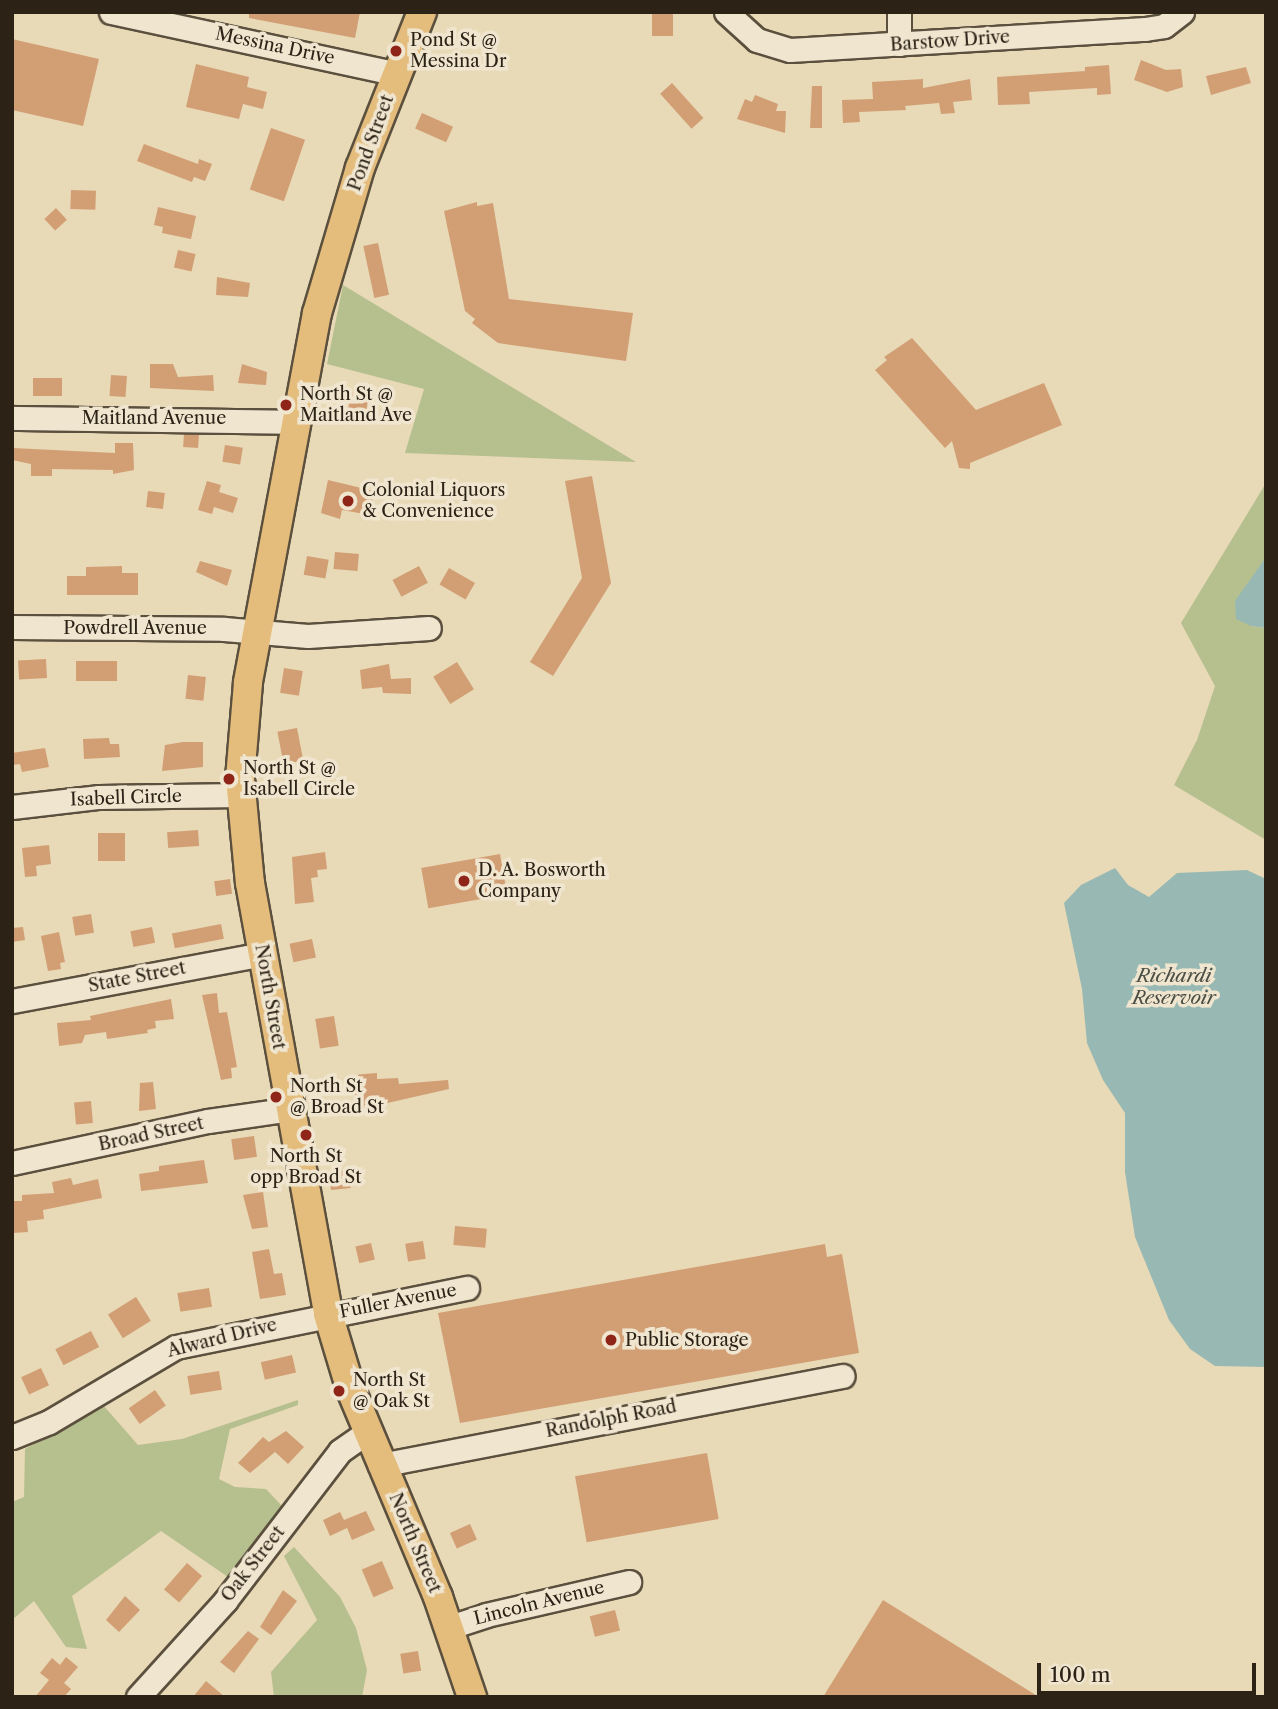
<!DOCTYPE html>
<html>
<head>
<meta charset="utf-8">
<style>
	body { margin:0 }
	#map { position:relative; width:1278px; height:1709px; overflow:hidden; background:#e8d9b7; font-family:"Libre Caslon Text",serif }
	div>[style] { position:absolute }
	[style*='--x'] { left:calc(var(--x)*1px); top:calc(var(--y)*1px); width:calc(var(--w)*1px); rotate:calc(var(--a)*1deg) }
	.green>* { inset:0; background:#b6bf8e }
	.water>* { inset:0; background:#98b9b3 }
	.building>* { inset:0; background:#d29f75; transform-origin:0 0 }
	.roads { filter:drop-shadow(2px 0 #5b503e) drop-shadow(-2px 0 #5b503e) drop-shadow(0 2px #5b503e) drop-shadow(0 -2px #5b503e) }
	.minor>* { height:23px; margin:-11.5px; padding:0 11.5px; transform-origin:11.5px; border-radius:11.5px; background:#f0e6d0 }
	.major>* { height:28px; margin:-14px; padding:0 14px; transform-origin:14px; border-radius:14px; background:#e4bc7c }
	.dots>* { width:19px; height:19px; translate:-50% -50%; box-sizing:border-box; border:4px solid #f0e6d0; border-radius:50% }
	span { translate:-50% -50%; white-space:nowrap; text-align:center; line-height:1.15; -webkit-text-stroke:7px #f0e6d0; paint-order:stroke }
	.poi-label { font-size:18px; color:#2c2216 }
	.left { translate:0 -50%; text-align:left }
	.street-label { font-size:18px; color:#2c2216 }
	.water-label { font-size:19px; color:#4c4f45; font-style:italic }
	.frame { position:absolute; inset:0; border:14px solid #2c2216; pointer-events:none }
	.scale { position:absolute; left:1037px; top:1663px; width:219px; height:32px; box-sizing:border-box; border:4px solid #2c2216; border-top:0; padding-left:9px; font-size:21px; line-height:24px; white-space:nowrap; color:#2c2216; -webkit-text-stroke:5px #f0e6d0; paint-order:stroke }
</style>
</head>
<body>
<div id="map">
	<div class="green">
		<i style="clip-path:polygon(343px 285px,636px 462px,405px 453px,424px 389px,327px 364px)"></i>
		<i style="clip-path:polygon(1266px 483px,1266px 557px,1259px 568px,1251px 626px,1266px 628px,1266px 840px,1174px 785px,1197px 740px,1215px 686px,1181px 623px)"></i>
		<i style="clip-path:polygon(298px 1400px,298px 1405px,230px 1429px,219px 1479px,235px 1487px,266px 1489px,282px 1506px,228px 1577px,161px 1531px,72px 1596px,87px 1649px,66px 1647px,34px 1601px,12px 1620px,12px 1502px,24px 1497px,25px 1449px,103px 1405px,138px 1445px,182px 1439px)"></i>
		<i style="clip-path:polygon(294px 1547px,340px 1597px,356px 1628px,367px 1670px,362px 1697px,274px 1697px,271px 1672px,317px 1620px,284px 1556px)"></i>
	</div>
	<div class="water">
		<i style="clip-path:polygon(1266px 557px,1266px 628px,1251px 626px,1236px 619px,1235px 601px)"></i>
		<i style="clip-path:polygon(1115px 868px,1128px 885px,1149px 897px,1177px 873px,1247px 870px,1266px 879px,1266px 1367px,1215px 1366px,1190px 1349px,1169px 1320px,1135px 1237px,1125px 1172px,1125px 1113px,1103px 1080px,1087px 1043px,1082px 989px,1064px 903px,1081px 885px)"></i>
	</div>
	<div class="building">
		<i style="clip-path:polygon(249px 12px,360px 12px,355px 38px,249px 18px)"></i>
		<i style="left:652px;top:12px;width:21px;height:24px"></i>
		<i style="clip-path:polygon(12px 39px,99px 59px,83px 126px,12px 110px)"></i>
		<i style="clip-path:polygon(1141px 60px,1166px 70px,1181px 69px,1183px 87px,1167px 92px,1134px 80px)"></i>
		<i style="clip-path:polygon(196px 64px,249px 77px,247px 87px,267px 92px,263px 109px,243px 104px,239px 119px,186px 107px)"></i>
		<i style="clip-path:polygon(1109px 65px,1111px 94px,1097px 95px,1097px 88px,1029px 92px,1030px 104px,998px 105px,997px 77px,1085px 71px,1085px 67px)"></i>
		<i style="clip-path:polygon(1246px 67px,1251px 83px,1211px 95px,1206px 76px)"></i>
		<i style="clip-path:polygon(923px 79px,923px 88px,970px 79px,972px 100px,953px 102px,955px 113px,941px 114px,939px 103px,905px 106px,906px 110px,859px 112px,860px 122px,843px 123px,842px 100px,873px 99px,872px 82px)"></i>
		<i style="left:672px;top:83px;width:47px;height:16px;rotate:48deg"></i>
		<i style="clip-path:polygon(812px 86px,822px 86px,822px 128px,810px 128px)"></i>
		<i style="clip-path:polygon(755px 95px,778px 104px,776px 111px,786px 111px,785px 133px,737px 119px,745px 99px,752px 102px)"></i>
		<i style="left:422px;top:113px;width:34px;height:17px;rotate:24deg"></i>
		<i style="left:271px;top:128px;width:36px;height:65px;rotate:19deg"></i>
		<i style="clip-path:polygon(144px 144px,198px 164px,199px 159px,212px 164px,205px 181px,194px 177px,192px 182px,137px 161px)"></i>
		<i style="left:71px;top:190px;width:25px;height:19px;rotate:2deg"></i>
		<i style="clip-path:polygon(477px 202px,477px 206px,493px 203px,509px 299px,633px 313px,626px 361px,498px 343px,472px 323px,475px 319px,465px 311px,444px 211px)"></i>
		<i style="clip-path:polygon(158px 207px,196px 216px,191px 239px,162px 233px,163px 227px,154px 225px)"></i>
		<i style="left:56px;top:208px;width:16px;height:16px;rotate:47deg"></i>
		<i style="left:378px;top:243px;width:53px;height:15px;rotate:78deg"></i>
		<i style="left:178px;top:250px;width:18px;height:18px;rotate:13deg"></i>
		<i style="clip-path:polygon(217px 277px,250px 283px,248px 297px,216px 295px)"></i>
		<i style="clip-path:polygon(912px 338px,976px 410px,1044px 383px,1062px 425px,970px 463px,970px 469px,959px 468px,952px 441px,945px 448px,875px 370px,887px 360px,884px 357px)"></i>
		<i style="clip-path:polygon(150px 364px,173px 364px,178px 377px,213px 375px,214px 391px,150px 388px)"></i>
		<i style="clip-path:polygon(242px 364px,267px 372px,266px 385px,238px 383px)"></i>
		<i style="left:111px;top:375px;width:16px;height:21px;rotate:4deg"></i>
		<i style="left:33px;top:378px;width:29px;height:18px"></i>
		<i style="left:351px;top:392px;width:18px;height:28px;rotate:9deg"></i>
		<i style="left:184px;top:434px;width:15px;height:13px;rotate:4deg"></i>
		<i style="clip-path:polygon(115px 443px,133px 443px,134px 470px,113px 474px,113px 470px,52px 469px,52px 476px,31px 476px,31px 464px,12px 460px,12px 448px,115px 453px)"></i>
		<i style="left:225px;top:445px;width:18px;height:17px;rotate:9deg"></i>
		<i style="clip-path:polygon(592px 476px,611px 583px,553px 676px,530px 662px,582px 578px,565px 481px)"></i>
		<i style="clip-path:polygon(328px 480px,374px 491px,370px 515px,342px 510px,340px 519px,321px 513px)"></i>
		<i style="clip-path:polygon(207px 481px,221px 485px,219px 492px,238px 498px,233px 513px,214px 507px,212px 514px,198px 510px)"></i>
		<i style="left:148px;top:491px;width:17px;height:16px;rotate:7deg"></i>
		<i style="left:335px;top:552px;width:24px;height:17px;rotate:5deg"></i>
		<i style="left:307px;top:556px;width:22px;height:19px;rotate:10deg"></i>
		<i style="clip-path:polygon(200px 561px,232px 570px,227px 586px,196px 572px)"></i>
		<i style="clip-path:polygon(122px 566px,122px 573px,138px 573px,138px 595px,67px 595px,67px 576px,86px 576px,86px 567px)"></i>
		<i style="left:419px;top:566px;width:19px;height:30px;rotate:62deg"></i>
		<i style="left:449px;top:568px;width:30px;height:19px;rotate:30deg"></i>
		<i style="left:46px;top:659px;width:19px;height:28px;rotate:87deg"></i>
		<i style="left:76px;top:661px;width:41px;height:20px"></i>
		<i style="left:457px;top:662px;width:32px;height:28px;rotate:58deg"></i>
		<i style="clip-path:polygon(389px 664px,391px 679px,411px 678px,411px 694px,383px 693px,382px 687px,362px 689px,360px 670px)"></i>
		<i style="left:284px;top:668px;width:19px;height:25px;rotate:9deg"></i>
		<i style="left:188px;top:675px;width:18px;height:24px;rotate:6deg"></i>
		<i style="left:297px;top:728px;width:33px;height:20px;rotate:79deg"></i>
		<i style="clip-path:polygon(109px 738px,110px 744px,119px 744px,120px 757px,84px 759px,83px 739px)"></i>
		<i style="clip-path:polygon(183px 742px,203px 742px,203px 767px,162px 771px,165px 745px)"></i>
		<i style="clip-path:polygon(45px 748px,49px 767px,22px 772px,20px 764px,12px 765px,12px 753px)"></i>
		<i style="left:198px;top:830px;width:16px;height:31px;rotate:86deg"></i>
		<i style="left:98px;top:833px;width:27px;height:28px"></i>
		<i style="clip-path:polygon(49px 845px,51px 864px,36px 866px,37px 876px,25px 877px,22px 848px)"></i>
		<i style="clip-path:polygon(325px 852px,327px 869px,317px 870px,318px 877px,311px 878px,314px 902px,295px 904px,292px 857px)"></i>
		<i style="left:500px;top:854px;width:41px;height:80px;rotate:80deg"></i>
		<i style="left:230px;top:879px;width:15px;height:16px;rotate:82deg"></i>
		<i style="left:91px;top:914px;width:19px;height:19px;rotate:81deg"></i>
		<i style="left:221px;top:924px;width:15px;height:50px;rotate:79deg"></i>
		<i style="clip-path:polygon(23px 927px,25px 940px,12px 942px,12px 928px)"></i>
		<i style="left:152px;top:927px;width:16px;height:22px;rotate:79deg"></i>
		<i style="clip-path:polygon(59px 932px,65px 962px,60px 963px,61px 969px,48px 971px,41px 936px)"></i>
		<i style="left:312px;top:939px;width:19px;height:23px;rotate:78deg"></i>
		<i style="clip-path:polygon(217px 993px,219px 1013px,227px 1012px,237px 1067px,231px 1068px,232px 1078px,221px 1080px,202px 995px)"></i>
		<i style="clip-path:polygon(171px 999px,174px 1019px,155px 1021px,156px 1028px,147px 1030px,148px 1033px,107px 1039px,106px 1032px,85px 1035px,82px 1043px,59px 1046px,57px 1023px,91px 1020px,90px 1016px)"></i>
		<i style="left:334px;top:1016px;width:30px;height:19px;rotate:81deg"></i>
		<i style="clip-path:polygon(377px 1073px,377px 1079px,398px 1078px,399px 1084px,448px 1080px,449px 1089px,361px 1109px,356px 1105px,353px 1075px)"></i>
		<i style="clip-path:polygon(153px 1082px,156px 1109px,139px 1111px,140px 1083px)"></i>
		<i style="left:91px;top:1101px;width:22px;height:17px;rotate:85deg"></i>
		<i style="left:254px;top:1136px;width:21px;height:23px;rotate:82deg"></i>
		<i style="clip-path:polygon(204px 1160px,208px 1183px,141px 1191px,139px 1174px,159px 1171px,159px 1166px)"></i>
		<i style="left:349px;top:1170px;width:18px;height:20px;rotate:84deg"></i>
		<i style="clip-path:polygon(71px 1178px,73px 1185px,98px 1179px,102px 1198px,43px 1210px,44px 1219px,27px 1221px,28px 1232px,13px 1233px,12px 1201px,22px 1201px,22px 1195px,54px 1193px,52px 1182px)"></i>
		<i style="clip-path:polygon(263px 1192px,268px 1227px,252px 1229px,243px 1195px)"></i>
		<i style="left:455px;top:1226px;width:32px;height:19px;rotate:5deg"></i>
		<i style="left:423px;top:1241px;width:18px;height:18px;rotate:81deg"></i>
		<i style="left:371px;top:1243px;width:17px;height:16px;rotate:77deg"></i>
		<i style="clip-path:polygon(825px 1244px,827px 1257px,842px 1254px,859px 1353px,460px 1423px,438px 1313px)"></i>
		<i style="clip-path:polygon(269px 1249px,274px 1274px,282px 1273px,286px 1295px,260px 1299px,252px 1252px)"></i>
		<i style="left:209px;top:1288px;width:19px;height:32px;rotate:81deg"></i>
		<i style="left:136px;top:1297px;width:28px;height:33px;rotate:58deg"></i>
		<i style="left:91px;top:1331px;width:18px;height:40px;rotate:63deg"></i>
		<i style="left:292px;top:1355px;width:18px;height:32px;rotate:77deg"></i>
		<i style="left:41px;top:1368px;width:19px;height:22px;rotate:65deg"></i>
		<i style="left:219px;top:1371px;width:19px;height:32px;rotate:81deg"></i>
		<i style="left:155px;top:1390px;width:19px;height:32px;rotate:55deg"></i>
		<i style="clip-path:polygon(286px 1431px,304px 1447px,288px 1464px,275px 1452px,250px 1473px,238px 1463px,263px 1437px,269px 1442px)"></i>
		<i style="left:707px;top:1453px;width:67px;height:134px;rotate:80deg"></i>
		<i style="clip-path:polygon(366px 1511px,375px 1530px,352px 1540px,347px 1528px,330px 1536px,323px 1520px,340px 1512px,344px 1520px)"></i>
		<i style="left:470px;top:1524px;width:17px;height:22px;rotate:66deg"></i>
		<i style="left:382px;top:1561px;width:30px;height:22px;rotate:67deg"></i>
		<i style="left:187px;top:1563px;width:20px;height:35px;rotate:41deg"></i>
		<i style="clip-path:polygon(283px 1590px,297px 1601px,271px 1635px,260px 1627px)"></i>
		<i style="clip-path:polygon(125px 1596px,140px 1610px,119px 1632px,106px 1620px)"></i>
		<i style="clip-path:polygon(883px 1600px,1039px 1697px,823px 1697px)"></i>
		<i style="left:615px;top:1610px;width:21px;height:26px;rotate:76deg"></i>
		<i style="clip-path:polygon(248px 1631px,259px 1639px,234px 1673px,220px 1662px)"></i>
		<i style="left:418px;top:1651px;width:20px;height:18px;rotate:81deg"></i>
		<i style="clip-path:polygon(66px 1657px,78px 1667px,64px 1683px,71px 1689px,64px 1697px,35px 1697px,49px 1680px,40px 1673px,52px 1658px,60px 1665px)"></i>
		<i style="clip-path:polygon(206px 1681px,225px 1697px,193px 1697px)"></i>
	</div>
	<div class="roads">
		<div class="minor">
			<i style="--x:111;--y:12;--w:293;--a:12.2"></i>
			<i style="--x:726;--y:12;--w:42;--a:42.1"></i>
			<i style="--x:757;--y:40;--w:34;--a:17"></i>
			<i style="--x:790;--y:50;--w:356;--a:-3.4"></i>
			<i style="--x:1145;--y:29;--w:19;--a:-9"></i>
			<i style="--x:1164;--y:26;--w:23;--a:-38"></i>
			<i style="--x:899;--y:12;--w:32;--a:90"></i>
			<i style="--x:12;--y:418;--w:283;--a:0.8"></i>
			<i style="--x:12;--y:627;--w:212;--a:0.5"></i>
			<i style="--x:224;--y:629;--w:84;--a:4.8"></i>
			<i style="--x:308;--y:636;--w:121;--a:-3.8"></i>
			<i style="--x:12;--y:807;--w:88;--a:-6.6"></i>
			<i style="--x:99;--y:797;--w:142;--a:-0.8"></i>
			<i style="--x:12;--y:1001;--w:254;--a:-10.6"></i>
			<i style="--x:12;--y:1163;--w:200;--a:-12.1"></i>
			<i style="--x:208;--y:1121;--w:83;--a:-8.3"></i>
			<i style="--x:12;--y:1437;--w:40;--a:-22"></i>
			<i style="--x:49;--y:1422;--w:147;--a:-30.6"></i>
			<i style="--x:176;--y:1347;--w:297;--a:-11.5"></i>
			<i style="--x:380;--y:1465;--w:471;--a:-10.9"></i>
			<i style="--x:450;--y:1627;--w:38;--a:-18"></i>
			<i style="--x:486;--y:1615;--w:147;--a:-13"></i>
			<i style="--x:138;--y:1697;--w:130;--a:-47.8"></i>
			<i style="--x:225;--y:1601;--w:189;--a:-52.5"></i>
			<i style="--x:340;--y:1451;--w:33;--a:-35"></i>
		</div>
		<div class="major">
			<i style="--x:422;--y:12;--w:168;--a:111.7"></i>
			<i style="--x:360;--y:168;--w:151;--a:106.5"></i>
			<i style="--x:317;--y:313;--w:376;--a:100.6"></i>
			<i style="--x:248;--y:683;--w:95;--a:94.8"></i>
			<i style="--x:240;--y:778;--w:105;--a:84.6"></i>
			<i style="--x:250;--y:883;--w:438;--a:79.7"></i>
			<i style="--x:328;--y:1314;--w:79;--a:73.2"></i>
			<i style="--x:351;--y:1390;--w:225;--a:67.2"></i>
			<i style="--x:438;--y:1597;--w:106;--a:71.2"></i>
		</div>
	</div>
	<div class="dots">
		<i style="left:396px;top:51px;background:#8f2418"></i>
		<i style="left:286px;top:405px;background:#8f2418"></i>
		<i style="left:348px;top:501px;background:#8f2418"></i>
		<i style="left:229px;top:779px;background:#8f2418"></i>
		<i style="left:464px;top:881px;background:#8f2418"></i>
		<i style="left:276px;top:1097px;background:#8f2418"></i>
		<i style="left:306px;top:1135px;background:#8f2418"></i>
		<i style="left:611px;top:1340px;background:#8f2418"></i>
		<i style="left:339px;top:1391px;background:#8f2418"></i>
	</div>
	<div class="poi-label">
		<span class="left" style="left:410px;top:51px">Pond St @<br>Messina Dr</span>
		<span class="left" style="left:300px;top:405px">North St @<br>Maitland Ave</span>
		<span class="left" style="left:362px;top:501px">Colonial Liquors<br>&amp; Convenience</span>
		<span class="left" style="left:243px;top:779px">North St @<br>Isabell Circle</span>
		<span class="left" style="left:478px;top:881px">D. A. Bosworth<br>Company</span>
		<span class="left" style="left:290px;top:1097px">North St<br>@ Broad St</span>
		<span style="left:306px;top:1167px">North St<br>opp Broad St</span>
		<span class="left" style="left:625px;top:1340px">Public Storage</span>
		<span class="left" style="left:353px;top:1391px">North St<br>@ Oak St</span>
	</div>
	<div class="street-label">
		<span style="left:950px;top:41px;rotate:-4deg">Barstow Drive</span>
		<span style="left:275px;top:46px;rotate:12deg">Messina Drive</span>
		<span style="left:371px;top:143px;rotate:-70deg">Pond Street</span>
		<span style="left:154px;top:418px">Maitland Avenue</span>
		<span style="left:135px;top:628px">Powdrell Avenue</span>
		<span style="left:126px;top:798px;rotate:-2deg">Isabell Circle</span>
		<span style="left:137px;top:977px;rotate:-11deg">State Street</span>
		<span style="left:270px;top:997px;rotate:80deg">North Street</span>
		<span style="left:151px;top:1134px;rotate:-12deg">Broad Street</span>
		<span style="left:398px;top:1301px;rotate:-11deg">Fuller Avenue</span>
		<span style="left:222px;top:1338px;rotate:-14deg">Alward Drive</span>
		<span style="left:611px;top:1419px;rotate:-11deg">Randolph Road</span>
		<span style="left:415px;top:1543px;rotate:67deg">North Street</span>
		<span style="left:253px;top:1564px;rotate:-52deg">Oak Street</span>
		<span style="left:539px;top:1603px;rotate:-14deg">Lincoln Avenue</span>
	</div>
	<div class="water-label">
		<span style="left:1174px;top:987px">Richardi<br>Reservoir</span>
	</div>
	<div class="frame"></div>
	<div class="scale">100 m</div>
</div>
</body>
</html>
